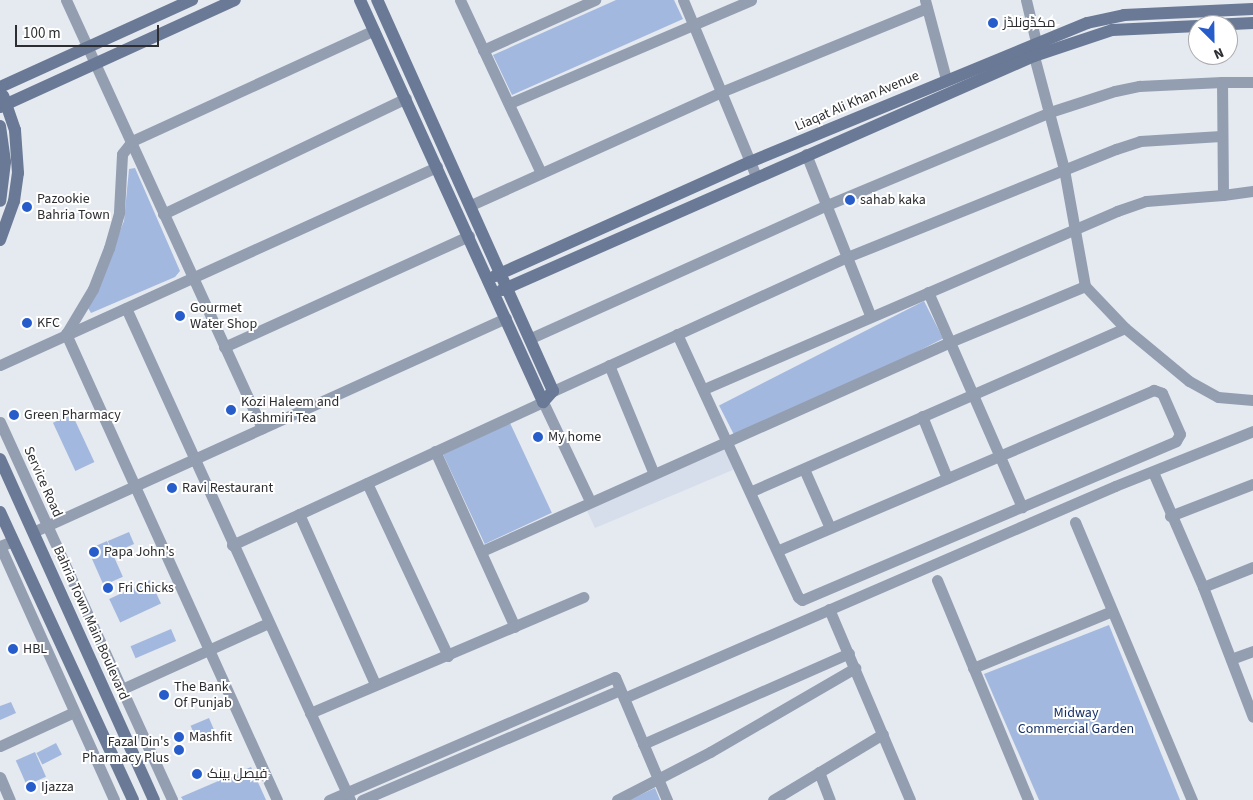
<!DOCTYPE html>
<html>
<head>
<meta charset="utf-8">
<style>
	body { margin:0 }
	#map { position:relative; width:1253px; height:800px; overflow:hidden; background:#e5e9f0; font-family:"Source Sans 3",Cairo,sans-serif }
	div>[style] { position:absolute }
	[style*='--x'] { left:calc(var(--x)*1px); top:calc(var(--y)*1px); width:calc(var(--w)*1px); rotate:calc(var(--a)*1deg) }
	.built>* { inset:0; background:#d7deeb }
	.green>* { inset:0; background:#a3b8de; transform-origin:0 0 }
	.street>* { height:11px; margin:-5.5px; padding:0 5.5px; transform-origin:5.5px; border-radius:5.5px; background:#939eb1 }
	.secondary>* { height:12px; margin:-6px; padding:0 6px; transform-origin:6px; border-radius:6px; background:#6a7995 }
	.dots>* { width:14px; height:14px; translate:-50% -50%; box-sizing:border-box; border:2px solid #fff; border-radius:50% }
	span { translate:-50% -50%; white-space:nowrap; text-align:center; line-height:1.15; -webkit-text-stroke:4px #fff; paint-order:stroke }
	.poi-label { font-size:14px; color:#2d2e31 }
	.left { translate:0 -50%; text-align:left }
	.right { translate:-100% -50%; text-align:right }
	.street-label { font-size:14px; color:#2d2e31 }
	.park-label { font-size:14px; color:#173166 }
	.north { position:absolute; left:1188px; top:15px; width:50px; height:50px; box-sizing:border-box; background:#fff; border:1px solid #ababad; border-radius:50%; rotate:157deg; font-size:14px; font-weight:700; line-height:20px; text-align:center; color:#2d2e31 }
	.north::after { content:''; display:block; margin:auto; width:18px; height:22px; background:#275dcb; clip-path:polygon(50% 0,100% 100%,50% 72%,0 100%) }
	.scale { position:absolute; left:15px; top:25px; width:144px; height:22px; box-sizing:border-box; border:2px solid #2d2e31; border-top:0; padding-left:6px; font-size:15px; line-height:18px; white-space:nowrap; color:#2d2e31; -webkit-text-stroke:4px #fff; paint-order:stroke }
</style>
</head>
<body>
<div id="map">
	<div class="built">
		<i style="clip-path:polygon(725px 448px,735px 469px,595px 528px,587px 511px)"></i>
	</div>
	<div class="green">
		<i style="clip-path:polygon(616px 0,674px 0,683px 19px,512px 95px,493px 55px)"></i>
		<i style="clip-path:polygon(135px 168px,180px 271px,175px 277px,91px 313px,88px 308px,124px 221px,129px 169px)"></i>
		<i style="left:924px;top:301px;width:42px;height:230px;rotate:63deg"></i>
		<i style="left:72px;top:414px;width:53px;height:21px;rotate:65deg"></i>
		<i style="left:510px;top:423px;width:99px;height:74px;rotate:65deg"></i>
		<i style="left:129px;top:532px;width:13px;height:23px;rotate:67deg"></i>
		<i style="left:107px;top:541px;width:39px;height:21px;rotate:66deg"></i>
		<i style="left:150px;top:580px;width:26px;height:45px;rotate:65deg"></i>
		<i style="clip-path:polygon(1109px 625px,1180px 800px,1039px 800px,984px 674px)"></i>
		<i style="left:171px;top:629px;width:13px;height:44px;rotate:67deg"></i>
		<i style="clip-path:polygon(11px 702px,16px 713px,0 720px,0 706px)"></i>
		<i style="left:209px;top:718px;width:15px;height:20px;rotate:67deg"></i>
		<i style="left:56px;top:743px;width:13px;height:22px;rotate:63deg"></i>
		<i style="left:35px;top:752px;width:27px;height:21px;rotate:66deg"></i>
		<i style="clip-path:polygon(251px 767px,266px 800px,183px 800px,181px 797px)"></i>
		<i style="clip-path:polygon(655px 788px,660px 800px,629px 800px)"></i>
	</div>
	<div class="street">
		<i style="--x:66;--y:0;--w:471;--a:65.4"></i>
		<i style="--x:460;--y:0;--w:191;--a:64.9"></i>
		<i style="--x:683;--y:0;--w:191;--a:67.5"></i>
		<i style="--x:925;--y:0;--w:82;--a:75.1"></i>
		<i style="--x:1026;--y:0;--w:43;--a:76.6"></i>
		<i style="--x:483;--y:50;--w:123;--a:-24.1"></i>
		<i style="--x:510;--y:103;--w:262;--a:-23.1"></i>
		<i style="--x:806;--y:154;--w:175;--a:68.3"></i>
		<i style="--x:1223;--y:195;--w:30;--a:-8"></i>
		<i style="--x:471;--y:205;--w:274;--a:-24.3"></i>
		<i style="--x:721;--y:92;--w:222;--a:-22.2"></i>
		<i style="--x:163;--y:214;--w:269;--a:-25.5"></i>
		<i style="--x:1085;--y:286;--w:58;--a:46.4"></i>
		<i style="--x:1125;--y:328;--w:83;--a:39.6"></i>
		<i style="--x:1189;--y:381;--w:33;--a:29"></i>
		<i style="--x:1218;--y:397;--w:35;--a:5"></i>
		<i style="--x:928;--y:292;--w:235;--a:66.4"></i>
		<i style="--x:126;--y:308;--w:541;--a:65.52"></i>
		<i style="--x:677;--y:334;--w:289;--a:65.3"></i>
		<i style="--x:798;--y:597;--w:5;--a:37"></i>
		<i style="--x:802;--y:600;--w:406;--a:-23"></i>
		<i style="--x:1176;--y:441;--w:8;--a:-60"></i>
		<i style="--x:1180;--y:434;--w:45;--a:-113.7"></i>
		<i style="--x:1162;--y:393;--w:9;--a:-159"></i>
		<i style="--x:1154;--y:390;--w:409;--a:156.9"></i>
		<i style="--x:531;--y:338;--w:325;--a:-24.2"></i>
		<i style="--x:827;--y:205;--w:242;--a:-22.6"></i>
		<i style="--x:1050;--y:112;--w:68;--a:-17.9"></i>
		<i style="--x:1115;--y:91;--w:25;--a:-12"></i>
		<i style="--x:1139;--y:86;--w:83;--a:-2.8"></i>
		<i style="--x:224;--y:347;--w:269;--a:-24.4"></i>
		<i style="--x:0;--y:365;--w:480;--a:-24.4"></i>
		<i style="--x:609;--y:365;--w:116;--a:67.6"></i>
		<i style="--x:704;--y:389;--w:450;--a:-23.3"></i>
		<i style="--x:1117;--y:211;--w:31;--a:-19"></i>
		<i style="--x:1146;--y:201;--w:77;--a:-4.5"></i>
		<i style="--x:1223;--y:195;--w:113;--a:-90.5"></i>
		<i style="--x:1222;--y:82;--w:31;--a:0"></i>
		<i style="--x:553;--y:391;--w:323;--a:-24.5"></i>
		<i style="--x:847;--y:257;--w:290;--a:-21.9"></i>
		<i style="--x:1116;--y:149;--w:25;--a:-18"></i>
		<i style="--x:1140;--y:141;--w:81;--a:-3.5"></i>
		<i style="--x:922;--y:416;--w:67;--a:68"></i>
		<i style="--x:0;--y:422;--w:415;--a:65.5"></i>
		<i style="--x:435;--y:451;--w:193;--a:65.6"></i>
		<i style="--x:804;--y:469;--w:64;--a:66.2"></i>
		<i style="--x:1153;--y:472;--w:125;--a:66.5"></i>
		<i style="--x:1203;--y:587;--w:54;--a:-21.8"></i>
		<i style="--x:367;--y:483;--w:191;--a:64.9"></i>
		<i style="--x:752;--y:491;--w:407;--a:-23.6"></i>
		<i style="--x:299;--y:514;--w:186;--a:65.9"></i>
		<i style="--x:1170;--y:516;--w:89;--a:-21.1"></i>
		<i style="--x:1075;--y:522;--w:302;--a:67.2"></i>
		<i style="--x:33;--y:532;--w:519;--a:-24.34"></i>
		<i style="--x:13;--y:541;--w:14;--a:159"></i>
		<i style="--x:0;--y:546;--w:278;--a:65.8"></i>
		<i style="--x:232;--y:545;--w:342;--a:-24.7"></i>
		<i style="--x:543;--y:402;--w:110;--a:64.6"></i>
		<i style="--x:482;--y:551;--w:513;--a:-24.06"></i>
		<i style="--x:950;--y:342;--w:146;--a:-22.5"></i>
		<i style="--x:1085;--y:286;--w:119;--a:-100.2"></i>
		<i style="--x:1064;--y:169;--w:117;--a:-104.9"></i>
		<i style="--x:937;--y:580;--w:238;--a:67.5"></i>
		<i style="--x:1203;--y:587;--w:139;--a:69"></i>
		<i style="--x:829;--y:609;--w:207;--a:67"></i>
		<i style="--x:1231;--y:659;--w:23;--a:-20"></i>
		<i style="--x:973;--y:668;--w:150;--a:-22.3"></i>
		<i style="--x:122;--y:689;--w:160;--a:-24.3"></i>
		<i style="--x:624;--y:698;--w:535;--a:-23.35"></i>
		<i style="--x:1115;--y:486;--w:149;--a:-21.7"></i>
		<i style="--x:310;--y:713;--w:297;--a:-23"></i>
		<i style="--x:643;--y:744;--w:225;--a:-23.8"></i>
		<i style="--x:0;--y:746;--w:81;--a:-24.7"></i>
		<i style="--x:819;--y:772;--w:30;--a:69"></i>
		<i style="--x:0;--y:777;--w:25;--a:67"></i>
		<i style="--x:277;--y:800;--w:512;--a:-114.36"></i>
		<i style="--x:66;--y:334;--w:52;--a:-59"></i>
		<i style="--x:93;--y:289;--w:44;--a:-68.7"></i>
		<i style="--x:109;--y:248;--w:37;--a:-74"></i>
		<i style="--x:119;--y:212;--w:58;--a:-87"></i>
		<i style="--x:122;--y:154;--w:16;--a:-52"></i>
		<i style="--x:132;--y:141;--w:266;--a:-24.6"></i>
		<i style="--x:329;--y:800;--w:311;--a:-23.3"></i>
		<i style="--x:615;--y:677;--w:134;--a:67.1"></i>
		<i style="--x:362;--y:800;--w:280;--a:-23.1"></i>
		<i style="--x:617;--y:800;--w:105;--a:-27.3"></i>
		<i style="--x:710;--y:752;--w:168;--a:-30.1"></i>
		<i style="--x:773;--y:800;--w:128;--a:-31"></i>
	</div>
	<div class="secondary">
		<i style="--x:360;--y:0;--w:442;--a:65.5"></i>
		<i style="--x:543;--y:402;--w:15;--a:-48"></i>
		<i style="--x:553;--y:391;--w:429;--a:-114.2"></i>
		<i style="--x:1212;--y:25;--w:41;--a:-2.8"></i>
		<i style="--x:0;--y:87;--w:211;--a:-24.4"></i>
		<i style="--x:0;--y:107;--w:258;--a:-24.5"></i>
		<i style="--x:0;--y:126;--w:36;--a:82"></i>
		<i style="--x:5;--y:162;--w:39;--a:97"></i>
		<i style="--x:0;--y:240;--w:41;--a:-70.3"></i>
		<i style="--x:14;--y:201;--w:28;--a:-82"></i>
		<i style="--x:18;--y:173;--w:43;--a:-94"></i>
		<i style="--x:15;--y:130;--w:36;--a:-109"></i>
		<i style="--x:495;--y:276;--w:279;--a:-24.1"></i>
		<i style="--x:750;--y:162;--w:365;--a:-22.4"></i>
		<i style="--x:1087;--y:23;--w:38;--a:-12"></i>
		<i style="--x:1124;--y:15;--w:129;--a:-2.7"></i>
		<i style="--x:502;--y:290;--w:581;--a:-23.74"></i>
		<i style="--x:1034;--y:56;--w:82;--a:-18.4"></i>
		<i style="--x:1112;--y:30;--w:86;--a:-2.7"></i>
		<i style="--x:0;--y:459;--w:374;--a:65.7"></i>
		<i style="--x:0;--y:512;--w:317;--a:65.2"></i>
	</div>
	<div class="dots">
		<i style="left:993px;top:23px;background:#275dcb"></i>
		<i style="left:850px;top:200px;background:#275dcb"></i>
		<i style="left:27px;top:207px;background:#275dcb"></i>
		<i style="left:180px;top:316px;background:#275dcb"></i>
		<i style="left:27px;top:323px;background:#275dcb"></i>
		<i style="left:231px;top:410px;background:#275dcb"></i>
		<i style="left:14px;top:415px;background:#275dcb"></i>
		<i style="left:538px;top:437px;background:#275dcb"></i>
		<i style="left:172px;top:488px;background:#275dcb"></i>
		<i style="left:94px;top:552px;background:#275dcb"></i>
		<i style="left:108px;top:588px;background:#275dcb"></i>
		<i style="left:13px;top:649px;background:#275dcb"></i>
		<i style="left:164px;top:695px;background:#275dcb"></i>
		<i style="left:179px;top:737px;background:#275dcb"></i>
		<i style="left:179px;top:750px;background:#275dcb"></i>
		<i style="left:197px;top:774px;background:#275dcb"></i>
		<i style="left:31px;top:787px;background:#275dcb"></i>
	</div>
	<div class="poi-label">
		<span class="left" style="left:1003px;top:23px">مکڈونلڈز</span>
		<span class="left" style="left:37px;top:207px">Pazookie<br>Bahria Town</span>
		<span class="left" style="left:860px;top:200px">sahab kaka</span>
		<span class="left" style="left:190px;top:316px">Gourmet<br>Water Shop</span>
		<span class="left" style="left:37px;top:323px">KFC</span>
		<span class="left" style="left:241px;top:410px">Kozi Haleem and<br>Kashmiri Tea</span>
		<span class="left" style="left:24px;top:415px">Green Pharmacy</span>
		<span class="left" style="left:548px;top:437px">My home</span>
		<span class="left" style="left:182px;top:488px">Ravi Restaurant</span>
		<span class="left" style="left:104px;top:552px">Papa John's</span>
		<span class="left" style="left:118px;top:588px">Fri Chicks</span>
		<span class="left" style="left:23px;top:649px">HBL</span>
		<span class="left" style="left:174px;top:695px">The Bank<br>Of Punjab</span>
		<span class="left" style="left:189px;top:737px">Mashfit</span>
		<span class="right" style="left:169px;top:750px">Fazal Din's<br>Pharmacy Plus</span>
		<span class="left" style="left:207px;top:774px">فیصل بینک</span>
		<span class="left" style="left:41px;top:787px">Ijazza</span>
	</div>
	<div class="street-label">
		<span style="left:857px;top:101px;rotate:-23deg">Liaqat Ali Khan Avenue</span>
		<span style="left:43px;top:482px;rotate:66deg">Service Road</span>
		<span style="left:91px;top:623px;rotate:66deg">Bahria Town Main Boulevard</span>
	</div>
	<div class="park-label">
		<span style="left:1076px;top:721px">Midway<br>Commercial Garden</span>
	</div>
	<div class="north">N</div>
	<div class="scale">100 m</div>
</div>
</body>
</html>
